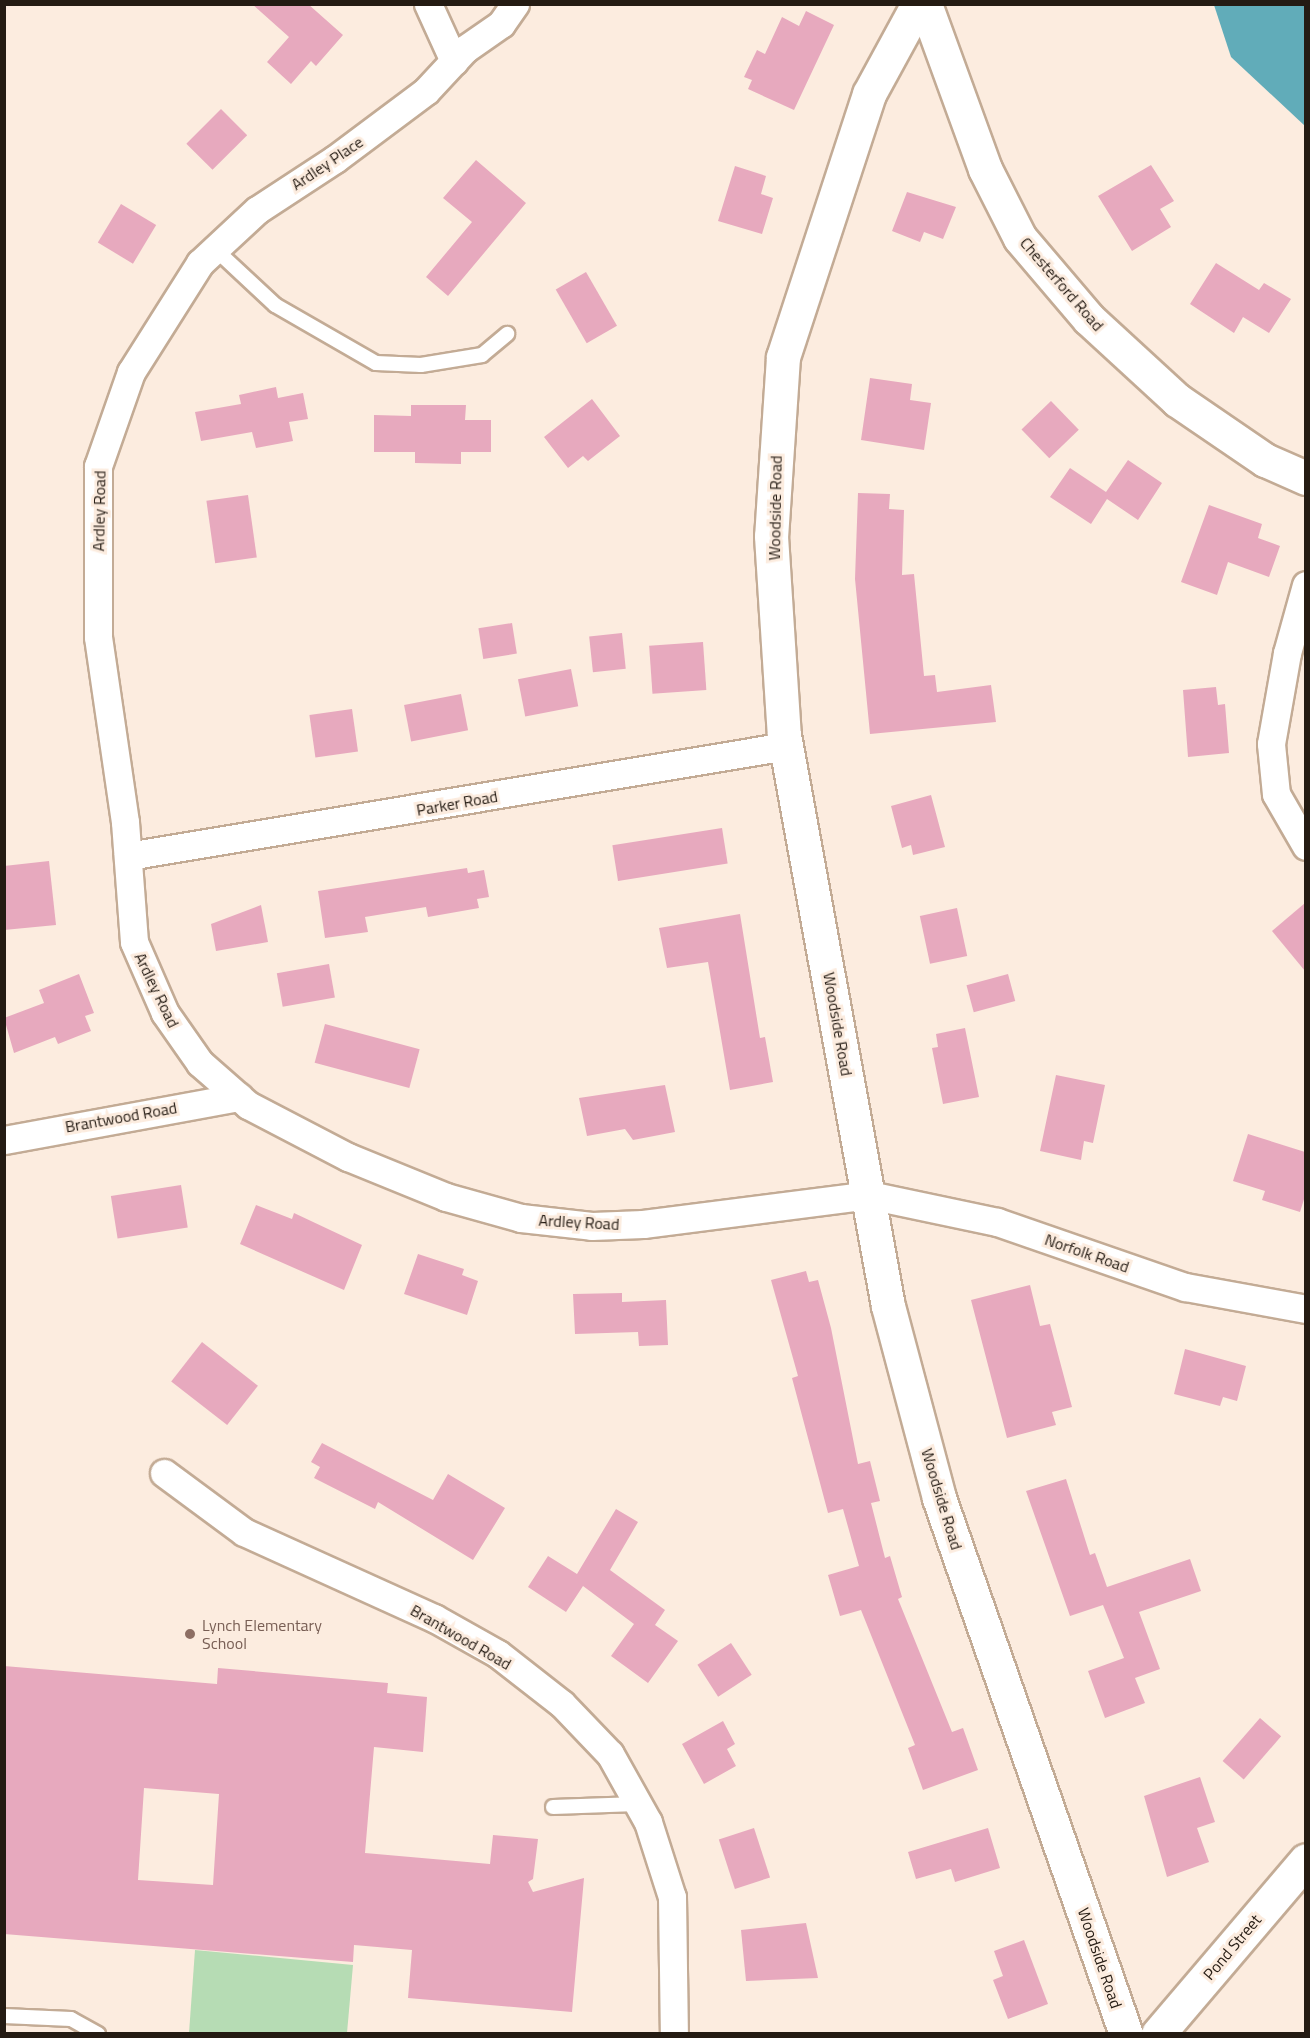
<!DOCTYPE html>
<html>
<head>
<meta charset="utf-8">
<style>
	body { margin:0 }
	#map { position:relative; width:1310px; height:2038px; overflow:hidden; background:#fcecdf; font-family:"Titillium Web",sans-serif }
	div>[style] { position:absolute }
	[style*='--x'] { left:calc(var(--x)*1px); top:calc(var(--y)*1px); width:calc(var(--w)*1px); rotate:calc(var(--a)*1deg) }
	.green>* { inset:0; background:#b6dcb4 }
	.water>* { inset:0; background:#61acb9 }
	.building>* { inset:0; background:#e7a9be; transform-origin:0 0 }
	.roads { filter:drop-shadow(2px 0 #c3ab95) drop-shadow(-2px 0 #c3ab95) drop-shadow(0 2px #c3ab95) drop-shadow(0 -2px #c3ab95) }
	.lane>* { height:14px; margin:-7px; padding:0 7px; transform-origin:7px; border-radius:7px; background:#fff }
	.street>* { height:27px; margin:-13.5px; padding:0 13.5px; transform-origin:13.5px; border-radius:13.5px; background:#fff }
	.secondary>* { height:33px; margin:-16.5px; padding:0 16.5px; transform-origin:16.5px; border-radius:16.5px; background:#fff }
	.dots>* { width:16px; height:16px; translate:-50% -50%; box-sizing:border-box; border:3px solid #fcecdf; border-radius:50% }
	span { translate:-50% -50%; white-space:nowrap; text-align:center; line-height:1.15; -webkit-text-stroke:6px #fcecdf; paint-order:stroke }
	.street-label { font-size:16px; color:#241b13 }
	.education-label { font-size:16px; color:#785e54 }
	.left { translate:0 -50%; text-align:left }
	.frame { position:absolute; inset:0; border:6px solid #241b13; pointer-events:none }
</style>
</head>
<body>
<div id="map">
	<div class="green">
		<i style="clip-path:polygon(195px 1950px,353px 1965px,347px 2033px,189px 2033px)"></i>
	</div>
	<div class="water">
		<i style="clip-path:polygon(1214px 5px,1305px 5px,1305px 126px,1231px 57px)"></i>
	</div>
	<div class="building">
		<i style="clip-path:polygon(252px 4px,308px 4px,343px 35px,316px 66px,311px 61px,291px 84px,267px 62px,289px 37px)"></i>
		<i style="clip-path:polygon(806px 11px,834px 25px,794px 110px,748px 89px,752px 80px,744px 77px,757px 50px,765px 54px,782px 17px,799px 26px)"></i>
		<i style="left:221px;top:109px;width:37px;height:49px;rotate:45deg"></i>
		<i style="clip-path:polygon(476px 160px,526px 203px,448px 296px,426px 277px,472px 222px,443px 198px)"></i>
		<i style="clip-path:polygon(1151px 165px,1174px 201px,1160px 209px,1171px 227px,1132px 251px,1098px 196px)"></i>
		<i style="clip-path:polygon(735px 166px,766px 176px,761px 194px,773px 198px,762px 234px,718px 221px)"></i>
		<i style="clip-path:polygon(907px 192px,956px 207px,943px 239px,924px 232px,920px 242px,892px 231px)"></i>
		<i style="left:121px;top:204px;width:41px;height:45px;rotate:31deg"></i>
		<i style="clip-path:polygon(1216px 263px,1259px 290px,1264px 283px,1291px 299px,1269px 333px,1243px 317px,1234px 333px,1190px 304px)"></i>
		<i style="left:586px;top:272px;width:62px;height:35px;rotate:60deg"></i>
		<i style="clip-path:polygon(870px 378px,912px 384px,910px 400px,931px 403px,924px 450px,861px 440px)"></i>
		<i style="clip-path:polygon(276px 387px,278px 398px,303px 393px,308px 419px,289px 422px,293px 441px,256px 448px,252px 432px,201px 441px,195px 412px,241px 404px,239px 395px)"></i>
		<i style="clip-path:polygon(592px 399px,620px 436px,588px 461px,583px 456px,568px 468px,544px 437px)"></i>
		<i style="left:1051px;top:401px;width:40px;height:41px;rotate:46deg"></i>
		<i style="clip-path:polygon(411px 405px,466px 405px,465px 420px,491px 420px,491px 452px,461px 452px,461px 464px,415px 463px,415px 452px,374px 452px,374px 415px,411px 416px)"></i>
		<i style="clip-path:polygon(1128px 460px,1162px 483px,1138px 520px,1107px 499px,1091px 524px,1050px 497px,1070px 468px,1106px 492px)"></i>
		<i style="clip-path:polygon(858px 493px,890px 494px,889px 509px,904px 510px,902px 575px,914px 574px,924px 676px,935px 675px,937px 692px,991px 685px,996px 722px,870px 734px,855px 579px)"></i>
		<i style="left:248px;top:495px;width:63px;height:42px;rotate:82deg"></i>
		<i style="clip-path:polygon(1209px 505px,1262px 524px,1258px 538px,1280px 546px,1269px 577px,1228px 562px,1217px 595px,1181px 582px)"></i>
		<i style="left:512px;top:623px;width:31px;height:34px;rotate:81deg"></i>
		<i style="left:622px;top:633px;width:36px;height:33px;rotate:84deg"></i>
		<i style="left:703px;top:642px;width:48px;height:54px;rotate:86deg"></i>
		<i style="left:571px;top:669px;width:38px;height:54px;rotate:79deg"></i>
		<i style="clip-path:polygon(1216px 687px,1218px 705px,1225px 704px,1229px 753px,1188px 757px,1183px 690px)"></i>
		<i style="left:461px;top:694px;width:37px;height:58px;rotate:79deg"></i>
		<i style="left:352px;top:709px;width:43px;height:43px;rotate:82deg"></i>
		<i style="clip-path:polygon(931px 795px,945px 847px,913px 855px,911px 845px,902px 848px,891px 806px)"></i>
		<i style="left:722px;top:828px;width:36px;height:111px;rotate:81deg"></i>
		<i style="clip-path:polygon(49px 861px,56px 925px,4px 930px,4px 866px)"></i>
		<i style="clip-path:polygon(467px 868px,468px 873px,484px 870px,489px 897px,477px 899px,479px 908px,428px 917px,426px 907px,365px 917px,368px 932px,325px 938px,318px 891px)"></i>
		<i style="clip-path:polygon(1305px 903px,1305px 971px,1272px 931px)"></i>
		<i style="clip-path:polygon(261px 905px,268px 942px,216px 951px,211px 924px)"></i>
		<i style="left:957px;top:908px;width:49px;height:38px;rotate:78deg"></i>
		<i style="clip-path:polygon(740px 914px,760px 1038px,765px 1037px,773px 1082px,730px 1090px,708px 962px,667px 968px,659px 928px)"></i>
		<i style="left:329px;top:964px;width:34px;height:53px;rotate:80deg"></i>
		<i style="clip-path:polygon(79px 974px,94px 1013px,85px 1016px,91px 1031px,58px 1044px,55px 1037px,14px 1053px,4px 1018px,44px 1003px,39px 990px)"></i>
		<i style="left:1008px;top:974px;width:28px;height:43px;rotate:75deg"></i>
		<i style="left:325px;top:1024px;width:98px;height:40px;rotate:15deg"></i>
		<i style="clip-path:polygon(965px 1028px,979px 1097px,943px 1104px,932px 1048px,938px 1047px,936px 1034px)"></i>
		<i style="clip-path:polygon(1056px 1075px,1105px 1085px,1093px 1143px,1084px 1141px,1081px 1160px,1040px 1151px)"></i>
		<i style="clip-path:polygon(665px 1085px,675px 1132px,633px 1140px,625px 1129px,587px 1136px,579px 1098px)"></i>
		<i style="clip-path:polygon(1248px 1134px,1305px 1152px,1305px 1196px,1300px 1212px,1262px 1200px,1265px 1191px,1233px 1181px)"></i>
		<i style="left:181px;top:1185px;width:43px;height:71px;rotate:81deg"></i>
		<i style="clip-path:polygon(256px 1205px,292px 1219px,294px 1213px,362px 1245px,344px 1290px,240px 1244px)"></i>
		<i style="clip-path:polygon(418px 1254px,464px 1269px,462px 1275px,478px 1281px,467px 1315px,404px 1294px)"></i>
		<i style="clip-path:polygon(806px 1271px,809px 1282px,818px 1280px,831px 1328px,858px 1464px,870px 1461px,880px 1501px,871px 1503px,885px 1558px,890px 1556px,902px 1597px,898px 1599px,952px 1732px,963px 1728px,978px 1770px,923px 1790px,908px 1748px,915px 1745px,861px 1610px,840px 1616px,828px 1575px,859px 1566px,843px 1509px,828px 1513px,792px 1378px,798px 1376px,771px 1280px)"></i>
		<i style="clip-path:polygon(1030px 1285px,1040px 1326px,1050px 1324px,1072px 1407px,1052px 1412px,1056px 1425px,1007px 1438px,971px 1300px)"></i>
		<i style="clip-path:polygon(622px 1293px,622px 1302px,666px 1300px,668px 1345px,639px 1346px,638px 1332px,575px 1334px,573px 1294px)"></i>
		<i style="left:202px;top:1342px;width:71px;height:50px;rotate:38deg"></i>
		<i style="clip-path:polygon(1185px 1349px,1246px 1366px,1237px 1401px,1223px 1397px,1220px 1406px,1174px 1394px)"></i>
		<i style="clip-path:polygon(322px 1443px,433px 1500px,448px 1474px,505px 1508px,473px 1560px,378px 1502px,375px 1509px,314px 1478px,320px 1467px,311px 1462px)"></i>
		<i style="clip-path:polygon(1066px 1479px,1090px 1555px,1095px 1553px,1107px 1587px,1190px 1559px,1201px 1591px,1139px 1612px,1160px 1669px,1135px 1678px,1145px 1703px,1105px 1718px,1088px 1671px,1124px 1658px,1103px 1605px,1070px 1616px,1026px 1491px)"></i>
		<i style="clip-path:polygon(616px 1509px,638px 1522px,610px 1570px,665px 1610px,655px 1625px,678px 1641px,648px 1683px,611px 1656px,634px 1624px,583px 1586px,566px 1612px,528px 1587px,548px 1556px,577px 1574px)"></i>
		<i style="left:731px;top:1643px;width:38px;height:40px;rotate:57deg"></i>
		<i style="clip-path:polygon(evenodd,4px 1666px,217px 1684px,218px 1668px,388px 1683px,387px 1693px,427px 1697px,423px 1752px,374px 1747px,365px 1853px,490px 1864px,493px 1835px,538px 1839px,533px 1879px,528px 1882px,533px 1892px,584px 1878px,572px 2012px,408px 1998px,412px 1950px,354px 1945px,353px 1962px,4px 1934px,4px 1666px,144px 1788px,219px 1794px,213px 1885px,138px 1880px,144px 1788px)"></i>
		<i style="left:1260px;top:1718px;width:28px;height:57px;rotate:41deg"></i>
		<i style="clip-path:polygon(723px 1721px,735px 1744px,727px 1749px,736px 1766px,704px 1784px,682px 1744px)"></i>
		<i style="clip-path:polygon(1200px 1777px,1215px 1822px,1197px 1828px,1209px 1862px,1167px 1877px,1144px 1796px)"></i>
		<i style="left:754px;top:1828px;width:52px;height:37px;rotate:72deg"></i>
		<i style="clip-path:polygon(988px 1828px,1000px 1868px,955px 1882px,951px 1869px,916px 1879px,908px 1852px)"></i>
		<i style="clip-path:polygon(806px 1923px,818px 1978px,746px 1981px,741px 1930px)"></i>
		<i style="clip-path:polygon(1024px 1940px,1048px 2004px,1008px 2019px,993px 1980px,1003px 1976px,994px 1951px)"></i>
	</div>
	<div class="roads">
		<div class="lane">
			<i style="--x:215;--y:249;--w:82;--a:43"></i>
			<i style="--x:275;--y:305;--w:116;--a:29.9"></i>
			<i style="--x:376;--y:363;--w:45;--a:2.5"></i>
			<i style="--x:421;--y:365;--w:62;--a:-9.3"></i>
			<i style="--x:482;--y:355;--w:33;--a:-40"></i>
			<i style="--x:553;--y:1807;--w:84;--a:-2"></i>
			<i style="--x:4;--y:2016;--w:67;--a:2.6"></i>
			<i style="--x:71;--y:2019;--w:31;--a:29"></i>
		</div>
		<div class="street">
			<i style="--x:428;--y:4;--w:63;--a:65.5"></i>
			<i style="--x:515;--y:4;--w:24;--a:125"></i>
			<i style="--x:501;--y:24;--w:44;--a:145.2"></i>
			<i style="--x:465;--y:49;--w:57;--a:132.9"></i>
			<i style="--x:426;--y:91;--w:114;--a:143.2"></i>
			<i style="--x:335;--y:159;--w:93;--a:146.8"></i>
			<i style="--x:257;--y:210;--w:78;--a:137.1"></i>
			<i style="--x:200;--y:263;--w:129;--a:122.3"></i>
			<i style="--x:131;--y:372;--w:100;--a:109.3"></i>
			<i style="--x:98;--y:466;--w:171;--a:90"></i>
			<i style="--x:98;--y:637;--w:187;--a:81.7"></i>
			<i style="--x:125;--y:822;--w:120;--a:85.7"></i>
			<i style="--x:134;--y:942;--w:77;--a:66.4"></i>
			<i style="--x:165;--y:1013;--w:61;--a:55"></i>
			<i style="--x:200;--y:1063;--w:64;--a:41.2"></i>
			<i style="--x:248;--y:1105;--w:113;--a:27.5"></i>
			<i style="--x:348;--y:1157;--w:106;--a:22.2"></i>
			<i style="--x:446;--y:1197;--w:78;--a:15.6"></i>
			<i style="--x:521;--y:1218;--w:71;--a:6.4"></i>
			<i style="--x:592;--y:1226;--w:51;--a:-2.2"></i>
			<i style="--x:643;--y:1224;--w:228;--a:-7.3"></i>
			<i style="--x:869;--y:1195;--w:131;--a:11.9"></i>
			<i style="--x:997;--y:1222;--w:199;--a:19.1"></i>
			<i style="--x:1185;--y:1287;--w:123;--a:10.3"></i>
			<i style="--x:1306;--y:585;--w:71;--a:105.6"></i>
			<i style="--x:1287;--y:653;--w:92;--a:100"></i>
			<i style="--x:1271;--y:744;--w:50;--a:84.3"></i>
			<i style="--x:1276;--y:794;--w:60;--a:60"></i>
			<i style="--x:128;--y:856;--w:667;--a:-9.49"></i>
			<i style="--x:4;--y:1140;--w:239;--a:-10.4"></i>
			<i style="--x:164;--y:1473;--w:99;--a:36.4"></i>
			<i style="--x:244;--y:1532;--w:209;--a:24.4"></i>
			<i style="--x:434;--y:1618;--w:73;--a:29.4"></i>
			<i style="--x:498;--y:1654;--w:81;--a:38"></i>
			<i style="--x:562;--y:1704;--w:69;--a:46.2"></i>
			<i style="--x:610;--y:1754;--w:78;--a:60.8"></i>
			<i style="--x:648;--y:1822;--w:79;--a:72.3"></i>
			<i style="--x:672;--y:1897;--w:137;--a:89.2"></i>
		</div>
		<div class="secondary">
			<i style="--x:918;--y:4;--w:102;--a:118.6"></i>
			<i style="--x:869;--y:94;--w:277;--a:108.1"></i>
			<i style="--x:783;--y:357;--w:179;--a:93.8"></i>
			<i style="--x:771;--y:536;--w:199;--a:86.3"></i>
			<i style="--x:784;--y:735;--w:580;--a:79.68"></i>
			<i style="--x:888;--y:1306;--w:199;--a:75.1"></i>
			<i style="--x:939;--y:1498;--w:568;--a:70.77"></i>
			<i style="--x:925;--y:4;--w:176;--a:70"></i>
			<i style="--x:985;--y:169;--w:77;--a:63.1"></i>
			<i style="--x:1020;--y:238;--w:106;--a:49.6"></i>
			<i style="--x:1089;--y:319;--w:120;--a:42.6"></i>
			<i style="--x:1177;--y:400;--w:107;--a:34.3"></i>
			<i style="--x:1265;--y:460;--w:45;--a:23.7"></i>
			<i style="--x:1158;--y:2034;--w:228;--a:-49.6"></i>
		</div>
	</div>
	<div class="dots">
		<i style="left:190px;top:1634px;background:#8d6e63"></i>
	</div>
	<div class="street-label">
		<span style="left:327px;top:163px;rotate:-34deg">Ardley Place</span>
		<span style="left:1062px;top:284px;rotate:49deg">Chesterford Road</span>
		<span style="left:775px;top:508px;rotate:-89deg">Woodside Road</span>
		<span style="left:99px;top:511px;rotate:-89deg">Ardley Road</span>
		<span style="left:457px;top:803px;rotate:-10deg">Parker Road</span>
		<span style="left:157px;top:990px;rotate:64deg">Ardley Road</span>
		<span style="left:838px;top:1024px;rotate:80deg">Woodside Road</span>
		<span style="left:121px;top:1117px;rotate:-10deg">Brantwood Road</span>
		<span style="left:579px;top:1222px;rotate:3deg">Ardley Road</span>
		<span style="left:1087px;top:1253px;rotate:19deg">Norfolk Road</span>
		<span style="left:942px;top:1499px;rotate:73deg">Woodside Road</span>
		<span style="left:461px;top:1637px;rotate:30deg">Brantwood Road</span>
		<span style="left:1232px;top:1947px;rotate:-50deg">Pond Street</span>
		<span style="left:1100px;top:1958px;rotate:71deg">Woodside Road</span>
	</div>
	<div class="education-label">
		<span class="left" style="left:202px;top:1634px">Lynch Elementary<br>School</span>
	</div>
	<div class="frame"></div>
</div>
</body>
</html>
